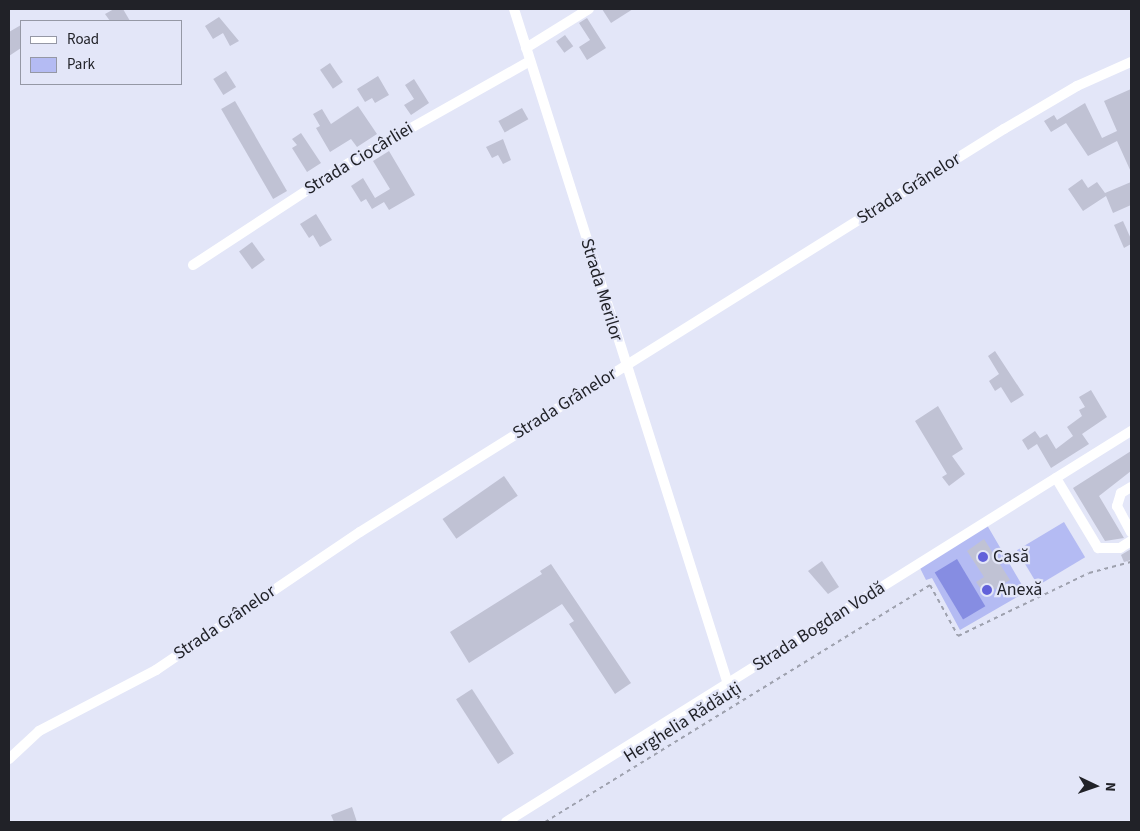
<!DOCTYPE html>
<html>
<head>
<meta charset="utf-8">
<style>
	body { margin:0 }
	#map { position:relative; width:1140px; height:831px; overflow:hidden; background:#e3e6f8; font-family:"Source Sans 3",sans-serif }
	div>[style] { position:absolute }
	[style*='--x'] { left:calc(var(--x)*1px); top:calc(var(--y)*1px); width:calc(var(--w)*1px); rotate:calc(var(--a)*1deg) }
	.green>* { inset:0; background:#b4bbf3; transform-origin:0 0 }
	.water>* { inset:0; background:#868de2; transform-origin:0 0 }
	.building>* { inset:0; background:#c0c2d4; transform-origin:0 0 }
	.path>* { height:2px; margin-top:-1px; transform-origin:0; background:repeating-linear-gradient(90deg,#9ea1ae 0 4px,transparent 0 8px) }
	.street>* { height:10px; margin:-5px; padding:0 5px; transform-origin:5px; border-radius:5px; background:#fff }
	.dots>* { width:14px; height:14px; translate:-50% -50%; box-sizing:border-box; border:2px solid #e3e6f8; border-radius:50% }
	span { translate:-50% -50%; white-space:nowrap; text-align:center; line-height:1.15; -webkit-text-stroke:4.5px #e3e6f8; paint-order:stroke }
	.street-label { font-size:18px; color:#212228 }
	.poi-label { font-size:18px; color:#212228 }
	.left { translate:0 -50%; text-align:left }
	.frame { position:absolute; inset:0; border:10px solid #212228; pointer-events:none }
	.legend { position:absolute; left:20px; top:20px; width:162px; height:65px; box-sizing:border-box; background:#e3e6f8; border:1px solid #9598a5; margin:0; padding:6px 9px; list-style:none; font-size:15px; color:#212228 }
	.legend li { display:flex; align-items:center; gap:10px; height:25px }
	.legend b { width:25px; border:1px solid #9598a5 }
	.north { position:absolute; left:1070px; top:761px; width:50px; height:50px; -webkit-text-stroke:4px #e3e6f8; paint-order:stroke; rotate:93deg; font-size:14px; font-weight:700; line-height:20px; text-align:center; color:#212228 }
	.north::after { content:''; display:block; margin:auto; width:18px; height:22px; background:#212228; clip-path:polygon(50% 0,100% 100%,50% 72%,0 100%) }
</style>
</head>
<body>
<div id="map">
	<div class="green">
		<i style="left:1064px;top:522px;width:41px;height:55px;rotate:59deg"></i>
		<i style="clip-path:polygon(987px 525px,1026px 592px,960px 630px,932px 578px,926px 580px,920px 568px)"></i>
	</div>
	<div class="water">
		<i style="left:957px;top:559px;width:55px;height:26px;rotate:59deg"></i>
	</div>
	<div class="building">
		<i style="clip-path:polygon(114px 9px,123px 9px,130px 21px,110px 21px,105px 14px)"></i>
		<i style="clip-path:polygon(602px 9px,633px 9px,611px 23px)"></i>
		<i style="clip-path:polygon(219px 17px,239px 41px,230px 46px,223px 33px,213px 39px,205px 26px)"></i>
		<i style="clip-path:polygon(587px 18px,606px 48px,587px 60px,579px 47px,590px 40px,579px 23px)"></i>
		<i style="clip-path:polygon(21px 25px,21px 48px,9px 56px,9px 32px)"></i>
		<i style="left:565px;top:35px;width:14px;height:11px;rotate:54deg"></i>
		<i style="left:330px;top:63px;width:23px;height:12px;rotate:56deg"></i>
		<i style="left:226px;top:71px;width:19px;height:15px;rotate:58deg"></i>
		<i style="clip-path:polygon(378px 76px,389px 95px,375px 103px,372px 98px,365px 102px,357px 89px)"></i>
		<i style="clip-path:polygon(414px 79px,429px 103px,411px 115px,404px 105px,414px 99px,405px 85px)"></i>
		<i style="clip-path:polygon(1131px 89px,1131px 172px,1117px 141px,1088px 156px,1066px 123px,1051px 132px,1044px 121px,1054px 115px,1057px 120px,1085px 103px,1102px 138px,1117px 131px,1104px 101px)"></i>
		<i style="left:235px;top:101px;width:104px;height:16px;rotate:60deg"></i>
		<i style="clip-path:polygon(358px 106px,377px 134px,357px 147px,351px 139px,330px 152px,316px 128px,320px 126px,313px 114px,322px 109px,331px 124px)"></i>
		<i style="left:522px;top:108px;width:13px;height:27px;rotate:61deg"></i>
		<i style="clip-path:polygon(301px 133px,321px 163px,307px 172px,292px 148px,297px 145px,292px 139px)"></i>
		<i style="clip-path:polygon(503px 139px,511px 160px,503px 164px,498px 155px,492px 158px,486px 147px)"></i>
		<i style="clip-path:polygon(389px 151px,415px 195px,389px 210px,384px 202px,372px 209px,366px 199px,361px 202px,351px 186px,363px 178px,375px 198px,390px 189px,373px 161px)"></i>
		<i style="clip-path:polygon(1082px 179px,1088px 188px,1097px 182px,1105px 193px,1131px 182px,1131px 205px,1113px 213px,1106px 196px,1083px 211px,1068px 189px)"></i>
		<i style="clip-path:polygon(316px 214px,332px 240px,320px 247px,313px 235px,309px 238px,300px 224px)"></i>
		<i style="clip-path:polygon(1123px 221px,1131px 239px,1131px 244px,1124px 248px,1114px 225px)"></i>
		<i style="left:252px;top:242px;width:22px;height:16px;rotate:54deg"></i>
		<i style="clip-path:polygon(995px 351px,1024px 395px,1011px 403px,1001px 387px,995px 391px,989px 381px,999px 374px,988px 356px)"></i>
		<i style="clip-path:polygon(1091px 390px,1107px 417px,1082px 434px,1089px 444px,1051px 468px,1037px 444px,1028px 450px,1022px 440px,1035px 431px,1040px 438px,1047px 434px,1056px 449px,1073px 436px,1067px 427px,1082px 416px,1079px 410px,1085px 407px,1079px 397px)"></i>
		<i style="clip-path:polygon(938px 406px,963px 449px,952px 456px,965px 474px,949px 486px,942px 477px,947px 474px,915px 421px)"></i>
		<i style="clip-path:polygon(1131px 451px,1131px 471px,1099px 496px,1124px 538px,1105px 541px,1073px 488px)"></i>
		<i style="left:504px;top:476px;width:24px;height:75px;rotate:55deg"></i>
		<i style="clip-path:polygon(984px 539px,1010px 580px,985px 595px,976px 582px,984px 577px,967px 551px)"></i>
		<i style="clip-path:polygon(1131px 549px,1131px 560px,1124px 562px,1121px 555px)"></i>
		<i style="clip-path:polygon(822px 561px,839px 587px,828px 594px,808px 571px)"></i>
		<i style="clip-path:polygon(551px 564px,631px 683px,615px 694px,569px 624px,574px 621px,562px 604px,469px 663px,450px 632px,542px 574px,540px 571px)"></i>
		<i style="left:472px;top:689px;width:77px;height:19px;rotate:57deg"></i>
		<i style="clip-path:polygon(352px 807px,357px 822px,334px 822px,331px 815px)"></i>
	</div>
	<div class="path">
		<i style="--x:545;--y:822;--w:452;--a:-31.6"></i>
		<i style="--x:930;--y:585;--w:58;--a:61.2"></i>
		<i style="--x:958;--y:636;--w:145;--a:-25.7"></i>
		<i style="--x:1089;--y:573;--w:43;--a:-14.7"></i>
	</div>
	<div class="street">
		<i style="--x:514;--y:9;--w:708;--a:72.41"></i>
		<i style="--x:526;--y:48;--w:74;--a:-31.8"></i>
		<i style="--x:193;--y:265;--w:186;--a:-33.2"></i>
		<i style="--x:349;--y:163;--w:208;--a:-29.4"></i>
		<i style="--x:1056;--y:478;--w:82;--a:59"></i>
		<i style="--x:1098;--y:548;--w:22;--a:0"></i>
		<i style="--x:1120;--y:548;--w:13;--a:-32"></i>
		<i style="--x:1131;--y:487;--w:12;--a:149"></i>
		<i style="--x:1121;--y:493;--w:14;--a:107"></i>
		<i style="--x:1117;--y:506;--w:30;--a:62"></i>
		<i style="--x:9;--y:759;--w:41;--a:-43"></i>
		<i style="--x:39;--y:731;--w:132;--a:-27.5"></i>
		<i style="--x:156;--y:670;--w:246;--a:-34.1"></i>
		<i style="--x:360;--y:532;--w:760;--a:-32.04"></i>
		<i style="--x:1004;--y:129;--w:85;--a:-30.5"></i>
		<i style="--x:1077;--y:86;--w:59;--a:-24"></i>
		<i style="--x:506;--y:822;--w:737;--a:-32.03"></i>
	</div>
	<div class="dots">
		<i style="left:983px;top:557px;background:#6261da"></i>
		<i style="left:987px;top:590px;background:#6261da"></i>
	</div>
	<div class="street-label">
		<span style="left:359px;top:159px;rotate:-31deg">Strada Ciocârliei</span>
		<span style="left:909px;top:189px;rotate:-32deg">Strada Grânelor</span>
		<span style="left:601px;top:290px;rotate:73deg">Strada Merilor</span>
		<span style="left:565px;top:404px;rotate:-32deg">Strada Grânelor</span>
		<span style="left:225px;top:623px;rotate:-34deg">Strada Grânelor</span>
		<span style="left:819px;top:627px;rotate:-32deg">Strada Bogdan Vodă</span>
		<span style="left:683px;top:723px;rotate:-32deg">Herghelia Rădăuți</span>
	</div>
	<div class="poi-label">
		<span class="left" style="left:993px;top:557px">Casă</span>
		<span class="left" style="left:997px;top:590px">Anexă</span>
	</div>
	<div class="frame"></div>
	<ul class="legend">
	<li><b style="height:6px;background:#fff"></b>Road</li>
	<li><b style="height:14px;background:#b4bbf3"></b>Park</li>
	</ul>
	<div class="north">N</div>
</div>
</body>
</html>
